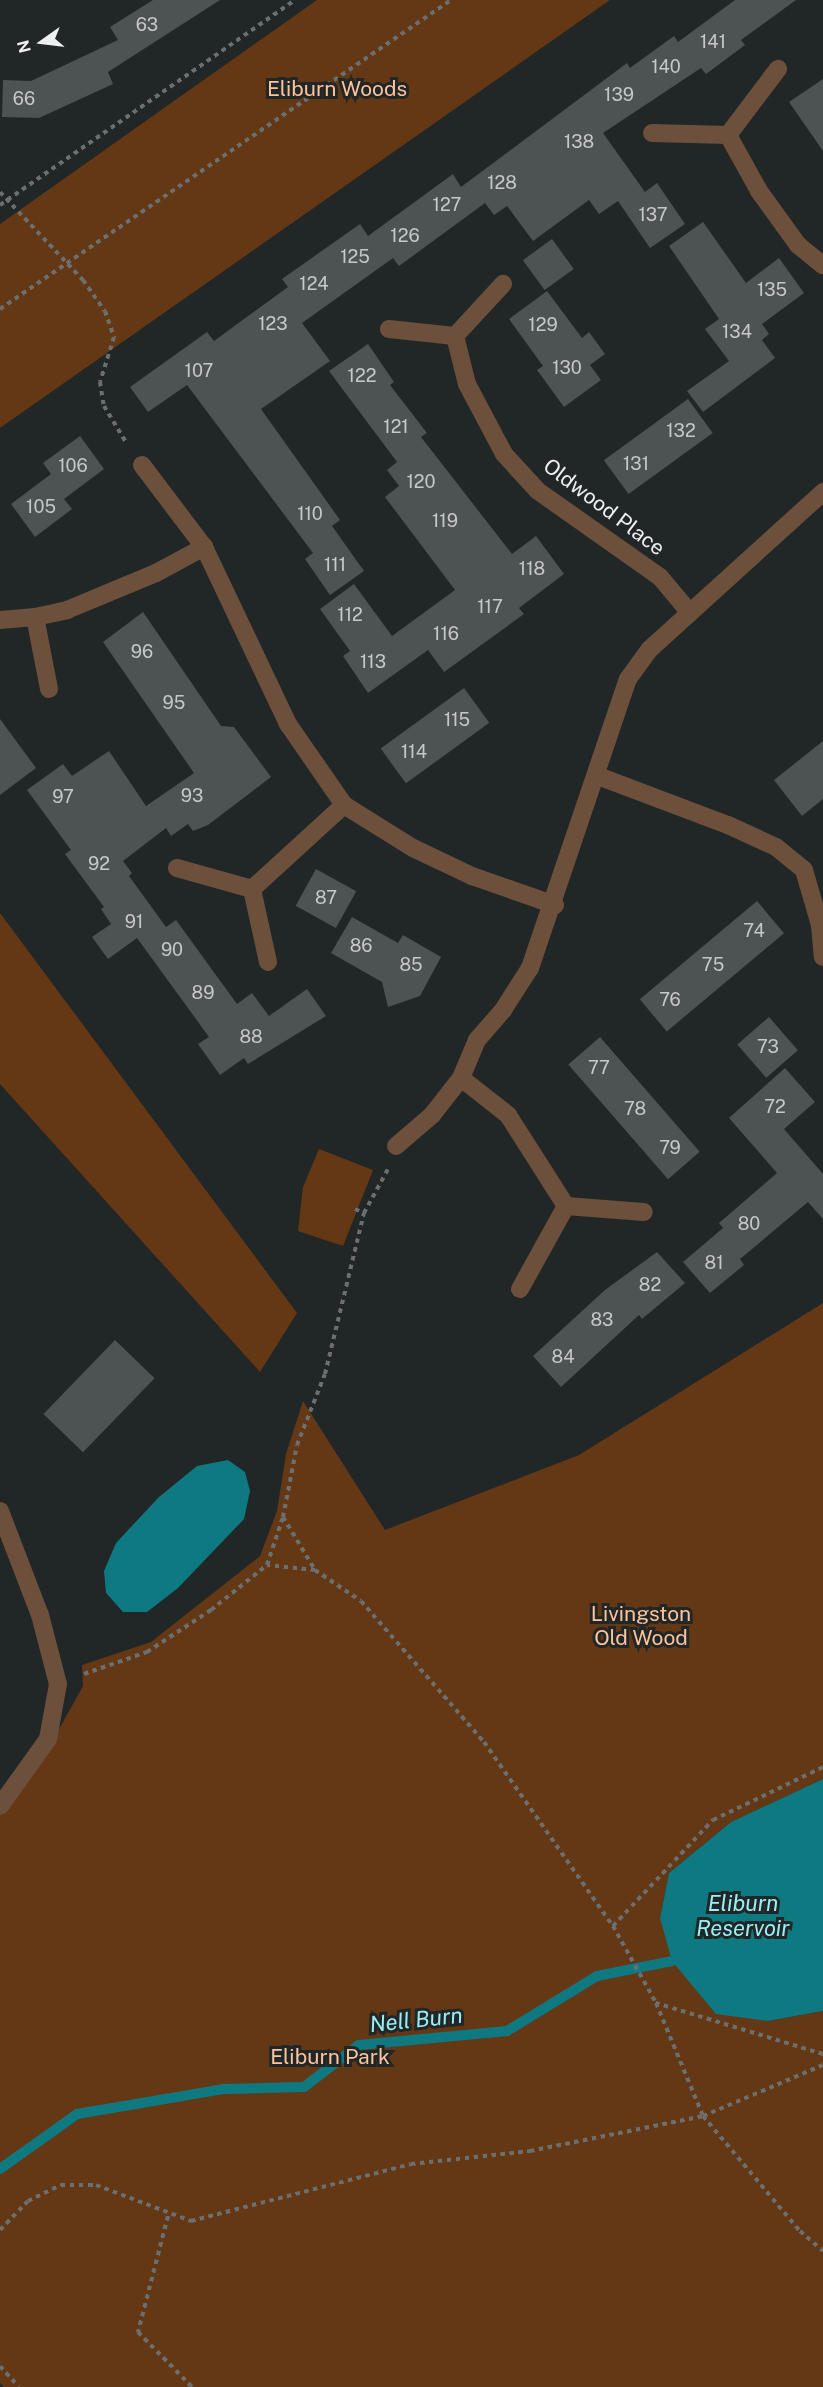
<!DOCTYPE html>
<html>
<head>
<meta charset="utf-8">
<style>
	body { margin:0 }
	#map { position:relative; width:823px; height:2387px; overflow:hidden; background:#212626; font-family:"Public Sans",sans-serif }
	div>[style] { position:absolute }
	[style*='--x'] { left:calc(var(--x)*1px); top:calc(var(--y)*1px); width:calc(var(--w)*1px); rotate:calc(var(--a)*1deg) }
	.green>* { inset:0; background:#643815 }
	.water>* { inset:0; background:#0f7982 }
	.stream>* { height:10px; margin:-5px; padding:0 5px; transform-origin:5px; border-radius:5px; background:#0f7982 }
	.building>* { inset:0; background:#4d5353; transform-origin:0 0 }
	.path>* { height:4px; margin-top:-2px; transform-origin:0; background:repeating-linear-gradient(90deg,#6b6f6f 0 4.5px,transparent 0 9px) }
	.minor>* { height:18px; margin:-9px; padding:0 9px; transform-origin:9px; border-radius:9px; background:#6c503c }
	span { translate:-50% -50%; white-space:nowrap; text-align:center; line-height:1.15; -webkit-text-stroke:6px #212626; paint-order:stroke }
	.number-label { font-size:18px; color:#c5c9c9 }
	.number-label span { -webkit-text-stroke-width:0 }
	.park-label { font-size:21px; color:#fcc39c }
	.street-label { font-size:21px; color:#edf0f0 }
	.water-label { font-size:22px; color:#9aeff7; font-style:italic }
	.north { position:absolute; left:12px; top:12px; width:60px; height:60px; -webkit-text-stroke:4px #212626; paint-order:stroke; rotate:256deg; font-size:16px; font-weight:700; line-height:24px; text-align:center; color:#edf0f0 }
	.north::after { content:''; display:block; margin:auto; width:21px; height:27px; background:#edf0f0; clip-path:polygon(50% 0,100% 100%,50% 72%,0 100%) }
</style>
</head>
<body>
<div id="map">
	<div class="green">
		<i style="clip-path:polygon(317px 0,610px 0,0 428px,0 224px)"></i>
		<i style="clip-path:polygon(0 913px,297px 1313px,260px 1372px,0 1084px)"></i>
		<i style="clip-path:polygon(319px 1149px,373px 1170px,343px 1246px,298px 1231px,303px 1187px)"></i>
		<i style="clip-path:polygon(823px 1303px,823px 1779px,731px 1822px,669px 1873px,660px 1918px,768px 2021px,823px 2011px,823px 2387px,4px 2387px,0 2383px,0 1805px,39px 1765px,83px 1686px,82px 1665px,151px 1642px,260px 1556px,277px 1511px,286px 1454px,303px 1401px,385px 1530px,579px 1455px)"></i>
	</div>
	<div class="water">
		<i style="clip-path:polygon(228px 1460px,245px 1472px,250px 1491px,244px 1519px,178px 1588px,147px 1612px,123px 1612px,106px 1593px,104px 1571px,116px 1543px,159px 1497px,197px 1466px)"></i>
		<i style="clip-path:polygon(823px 1779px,823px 2011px,768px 2021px,716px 2014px,672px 1961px,660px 1918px,669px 1873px,731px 1822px)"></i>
	</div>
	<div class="stream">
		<i style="--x:0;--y:2169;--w:95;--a:-35.5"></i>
		<i style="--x:77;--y:2114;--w:148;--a:-9.7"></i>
		<i style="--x:223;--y:2089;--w:81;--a:-1.4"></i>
		<i style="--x:304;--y:2087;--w:69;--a:-37.4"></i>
		<i style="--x:359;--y:2045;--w:149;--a:-5.4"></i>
		<i style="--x:507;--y:2031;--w:105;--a:-31.4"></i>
		<i style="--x:597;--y:1976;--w:76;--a:-11.3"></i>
	</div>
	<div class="building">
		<i style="clip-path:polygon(153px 0,220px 0,108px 72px,113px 84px,39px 118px,2px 117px,3px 80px,31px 81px,118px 40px,110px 27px)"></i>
		<i style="clip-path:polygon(735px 0,796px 0,741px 40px,745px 45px,706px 74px,701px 68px,603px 133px,645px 192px,657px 183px,685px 224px,650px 248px,618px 201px,599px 214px,589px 200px,533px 241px,507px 206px,494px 215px,485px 203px,399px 266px,393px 258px,302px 323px,330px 361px,261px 409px,340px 520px,332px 526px,364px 571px,330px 595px,305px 559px,313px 553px,187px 385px,148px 412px,130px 387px,207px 332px,214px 341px,288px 287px,282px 279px,360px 224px,368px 236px,453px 174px,461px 187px,627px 63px,630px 68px,674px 36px,678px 42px)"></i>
		<i style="clip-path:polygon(823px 79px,823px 151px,789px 102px)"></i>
		<i style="clip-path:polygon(703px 222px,746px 283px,779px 258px,804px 293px,762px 324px,769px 334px,762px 340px,775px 358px,703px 412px,687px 391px,729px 361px,705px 329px,719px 319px,669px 246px)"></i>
		<i style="left:552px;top:239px;width:37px;height:36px;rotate:54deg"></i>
		<i style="clip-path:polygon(547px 291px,582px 338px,589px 332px,605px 354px,590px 365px,601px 380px,564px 407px,537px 370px,543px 366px,509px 319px)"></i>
		<i style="clip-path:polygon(368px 344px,394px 382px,390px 385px,427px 433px,421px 437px,512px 554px,536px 536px,564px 574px,519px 608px,524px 614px,444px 672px,428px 650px,368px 693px,343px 656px,350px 651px,320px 609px,354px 584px,392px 636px,455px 590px,385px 497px,399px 486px,387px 470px,397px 462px,329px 371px)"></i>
		<i style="left:688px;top:399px;width:42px;height:104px;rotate:54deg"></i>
		<i style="clip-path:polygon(80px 436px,104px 469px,64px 499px,72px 509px,35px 537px,11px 504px,51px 474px,43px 463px)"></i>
		<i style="clip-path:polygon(143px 612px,221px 726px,234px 727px,271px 777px,208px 825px,193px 831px,188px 824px,171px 836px,166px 828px,123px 861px,132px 873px,129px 876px,166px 927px,176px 920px,237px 1004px,252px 993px,269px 1016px,307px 989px,326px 1016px,248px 1064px,244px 1058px,220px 1075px,198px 1044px,209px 1037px,137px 938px,108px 959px,92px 937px,111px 924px,101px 909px,104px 907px,65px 854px,71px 850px,27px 790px,63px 764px,72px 776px,109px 751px,146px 806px,194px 773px,103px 642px)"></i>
		<i style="left:464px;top:688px;width:43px;height:103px;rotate:54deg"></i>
		<i style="clip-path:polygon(0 719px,36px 768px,0 795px)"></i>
		<i style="clip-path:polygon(823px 741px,823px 799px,802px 816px,774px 780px)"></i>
		<i style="left:316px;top:869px;width:46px;height:42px;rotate:29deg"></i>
		<i style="left:757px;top:901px;width:42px;height:153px;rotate:50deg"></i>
		<i style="clip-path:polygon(352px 917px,398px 943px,403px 935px,441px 957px,420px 996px,388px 1007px,382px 982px,331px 953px)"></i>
		<i style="left:769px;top:1017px;width:44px;height:42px;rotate:49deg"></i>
		<i style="left:600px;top:1037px;width:152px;height:42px;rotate:49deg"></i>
		<i style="clip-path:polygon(785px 1068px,815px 1102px,784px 1129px,823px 1174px,823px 1219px,808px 1202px,740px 1259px,744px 1265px,710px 1293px,683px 1262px,723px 1228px,719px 1223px,777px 1173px,729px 1118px)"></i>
		<i style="clip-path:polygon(657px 1252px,685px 1283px,642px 1319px,639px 1315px,561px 1387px,533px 1356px,605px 1290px)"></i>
		<i style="left:115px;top:1340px;width:55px;height:103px;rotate:44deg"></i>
	</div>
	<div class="path">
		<i style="--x:0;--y:192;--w:121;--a:46.7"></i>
		<i style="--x:83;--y:280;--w:38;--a:55"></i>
		<i style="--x:105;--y:311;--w:28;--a:71"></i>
		<i style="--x:114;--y:337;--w:47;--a:107.3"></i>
		<i style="--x:100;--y:382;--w:24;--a:81"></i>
		<i style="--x:104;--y:406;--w:44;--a:58.8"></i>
		<i style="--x:0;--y:205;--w:359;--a:-34.8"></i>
		<i style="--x:0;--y:309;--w:547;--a:-34.42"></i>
		<i style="--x:355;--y:1209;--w:10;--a:24"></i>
		<i style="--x:283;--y:1517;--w:73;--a:-79"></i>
		<i style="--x:297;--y:1445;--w:76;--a:-68.5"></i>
		<i style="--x:325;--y:1374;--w:166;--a:-76.4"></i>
		<i style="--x:364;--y:1213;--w:50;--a:-61.4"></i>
		<i style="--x:315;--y:1570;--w:48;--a:-174.1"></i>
		<i style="--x:267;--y:1565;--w:51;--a:-71.6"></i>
		<i style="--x:283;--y:1517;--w:62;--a:58.9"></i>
		<i style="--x:315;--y:1570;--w:55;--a:34"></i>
		<i style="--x:361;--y:1601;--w:187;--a:48.9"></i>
		<i style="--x:484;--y:1742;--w:225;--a:55"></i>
		<i style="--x:613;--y:1926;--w:88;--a:60.8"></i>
		<i style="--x:84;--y:1674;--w:67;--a:-19.2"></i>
		<i style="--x:147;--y:1652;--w:77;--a:-33.3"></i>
		<i style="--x:211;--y:1610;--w:72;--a:-38.8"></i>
		<i style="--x:613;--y:1926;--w:146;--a:-46.7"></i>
		<i style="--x:713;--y:1820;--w:122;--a:-25.7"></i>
		<i style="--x:823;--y:2054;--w:175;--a:-163"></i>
		<i style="--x:656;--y:2003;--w:122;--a:67.4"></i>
		<i style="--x:703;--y:2116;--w:150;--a:49.9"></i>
		<i style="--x:800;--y:2231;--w:30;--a:41"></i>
		<i style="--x:168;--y:2216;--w:120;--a:104.5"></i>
		<i style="--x:138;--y:2332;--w:77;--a:45.5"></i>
		<i style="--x:0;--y:2230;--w:40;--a:-46"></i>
		<i style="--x:28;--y:2201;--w:37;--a:-26"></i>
		<i style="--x:61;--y:2185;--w:35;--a:0"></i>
		<i style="--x:96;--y:2185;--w:102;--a:20.8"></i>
		<i style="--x:191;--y:2221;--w:227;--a:-14.5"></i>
		<i style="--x:411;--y:2164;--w:120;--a:-6.2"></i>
		<i style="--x:530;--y:2151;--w:177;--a:-11.4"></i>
		<i style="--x:703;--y:2116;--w:130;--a:-23"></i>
		<i style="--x:0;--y:2366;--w:28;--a:48"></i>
	</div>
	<div class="minor">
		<i style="--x:652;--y:133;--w:76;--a:1.5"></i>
		<i style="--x:728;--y:135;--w:64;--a:61"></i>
		<i style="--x:759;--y:191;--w:67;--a:54.2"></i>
		<i style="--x:798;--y:245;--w:32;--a:39"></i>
		<i style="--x:728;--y:135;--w:83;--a:-52.9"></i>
		<i style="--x:389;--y:329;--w:66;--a:6.1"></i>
		<i style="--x:455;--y:336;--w:49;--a:76"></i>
		<i style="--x:467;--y:384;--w:79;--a:62.1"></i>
		<i style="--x:504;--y:454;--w:50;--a:47.4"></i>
		<i style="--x:538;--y:491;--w:149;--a:35.2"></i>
		<i style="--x:660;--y:577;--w:47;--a:50.2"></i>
		<i style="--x:455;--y:336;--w:71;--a:-47.3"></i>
		<i style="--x:142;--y:465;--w:103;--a:52.9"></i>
		<i style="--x:204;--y:547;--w:196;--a:64.6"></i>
		<i style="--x:288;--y:724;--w:98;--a:55.3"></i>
		<i style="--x:344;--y:805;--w:81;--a:31.9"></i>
		<i style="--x:413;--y:848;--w:65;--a:25.4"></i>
		<i style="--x:472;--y:876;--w:88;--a:19.3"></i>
		<i style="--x:0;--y:620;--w:35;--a:-5"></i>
		<i style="--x:49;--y:689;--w:73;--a:-101"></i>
		<i style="--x:35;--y:617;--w:33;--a:-12"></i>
		<i style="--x:67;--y:610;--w:96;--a:-22.6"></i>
		<i style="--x:156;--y:573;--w:55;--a:-28.4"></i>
		<i style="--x:598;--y:776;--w:139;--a:20.7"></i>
		<i style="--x:728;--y:825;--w:53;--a:24.6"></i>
		<i style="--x:776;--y:847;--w:36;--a:39"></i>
		<i style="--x:804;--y:870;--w:57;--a:73.8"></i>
		<i style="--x:820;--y:925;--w:32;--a:85"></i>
		<i style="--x:177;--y:868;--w:78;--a:15.6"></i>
		<i style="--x:268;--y:962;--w:75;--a:-102.4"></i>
		<i style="--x:252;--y:889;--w:125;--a:-42.4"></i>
		<i style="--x:461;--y:1078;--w:60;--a:38.2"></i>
		<i style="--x:508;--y:1115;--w:108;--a:57.5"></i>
		<i style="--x:566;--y:1206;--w:78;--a:4.4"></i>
		<i style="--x:396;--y:1146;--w:48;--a:-40.7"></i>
		<i style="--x:432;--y:1115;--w:47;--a:-51.9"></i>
		<i style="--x:461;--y:1078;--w:41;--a:-67.2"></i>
		<i style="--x:477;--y:1040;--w:40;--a:-49"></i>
		<i style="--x:503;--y:1010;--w:50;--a:-57.3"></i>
		<i style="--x:530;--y:968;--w:305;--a:-71.3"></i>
		<i style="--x:628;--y:679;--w:37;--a:-54"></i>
		<i style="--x:650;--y:649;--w:234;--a:-42.2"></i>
		<i style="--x:520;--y:1289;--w:95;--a:-61"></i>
		<i style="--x:0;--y:1511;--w:111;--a:69"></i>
		<i style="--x:40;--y:1615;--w:71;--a:75.4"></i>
		<i style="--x:58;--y:1684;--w:56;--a:100.3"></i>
		<i style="--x:48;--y:1739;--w:82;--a:125.6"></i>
	</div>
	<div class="number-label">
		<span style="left:147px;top:25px">63</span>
		<span style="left:713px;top:42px">141</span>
		<span style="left:666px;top:67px">140</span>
		<span style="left:619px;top:95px">139</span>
		<span style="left:24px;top:99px">66</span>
		<span style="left:579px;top:142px">138</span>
		<span style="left:502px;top:183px">128</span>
		<span style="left:447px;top:205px">127</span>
		<span style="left:653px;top:215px">137</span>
		<span style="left:405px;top:236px">126</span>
		<span style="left:355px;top:257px">125</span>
		<span style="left:314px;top:284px">124</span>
		<span style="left:772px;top:290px">135</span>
		<span style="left:273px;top:324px">123</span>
		<span style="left:543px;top:325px">129</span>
		<span style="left:737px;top:332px">134</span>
		<span style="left:567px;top:368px">130</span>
		<span style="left:199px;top:371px">107</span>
		<span style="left:362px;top:376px">122</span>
		<span style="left:396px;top:427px">121</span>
		<span style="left:681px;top:431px">132</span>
		<span style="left:636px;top:464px">131</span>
		<span style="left:73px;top:466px">106</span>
		<span style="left:421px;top:482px">120</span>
		<span style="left:41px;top:507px">105</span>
		<span style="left:310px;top:514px">110</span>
		<span style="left:445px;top:521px">119</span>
		<span style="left:335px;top:565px">111</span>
		<span style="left:532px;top:569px">118</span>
		<span style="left:490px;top:607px">117</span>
		<span style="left:350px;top:615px">112</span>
		<span style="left:446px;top:634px">116</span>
		<span style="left:142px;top:652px">96</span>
		<span style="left:373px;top:662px">113</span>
		<span style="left:174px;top:703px">95</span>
		<span style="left:457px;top:720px">115</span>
		<span style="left:414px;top:752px">114</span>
		<span style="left:192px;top:796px">93</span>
		<span style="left:63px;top:797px">97</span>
		<span style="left:99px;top:864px">92</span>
		<span style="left:326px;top:898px">87</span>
		<span style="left:134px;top:922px">91</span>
		<span style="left:754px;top:931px">74</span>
		<span style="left:361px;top:946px">86</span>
		<span style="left:172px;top:950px">90</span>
		<span style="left:411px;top:965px">85</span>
		<span style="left:713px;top:965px">75</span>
		<span style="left:203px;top:993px">89</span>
		<span style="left:670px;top:1000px">76</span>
		<span style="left:251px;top:1037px">88</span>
		<span style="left:768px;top:1047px">73</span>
		<span style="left:599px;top:1068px">77</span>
		<span style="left:775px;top:1107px">72</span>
		<span style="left:635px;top:1109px">78</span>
		<span style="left:670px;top:1148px">79</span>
		<span style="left:749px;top:1224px">80</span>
		<span style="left:714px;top:1263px">81</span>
		<span style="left:650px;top:1285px">82</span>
		<span style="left:602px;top:1320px">83</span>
		<span style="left:563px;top:1357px">84</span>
	</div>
	<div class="park-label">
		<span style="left:337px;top:89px">Eliburn Woods</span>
		<span style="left:641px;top:1626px">Livingston<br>Old Wood</span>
		<span style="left:330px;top:2057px">Eliburn Park</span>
	</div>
	<div class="street-label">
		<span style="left:604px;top:507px;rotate:37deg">Oldwood Place</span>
	</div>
	<div class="water-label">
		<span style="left:743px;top:1916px">Eliburn<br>Reservoir</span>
		<span style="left:416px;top:2020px;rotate:-6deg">Nell Burn</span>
	</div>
	<div class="north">N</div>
</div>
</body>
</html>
